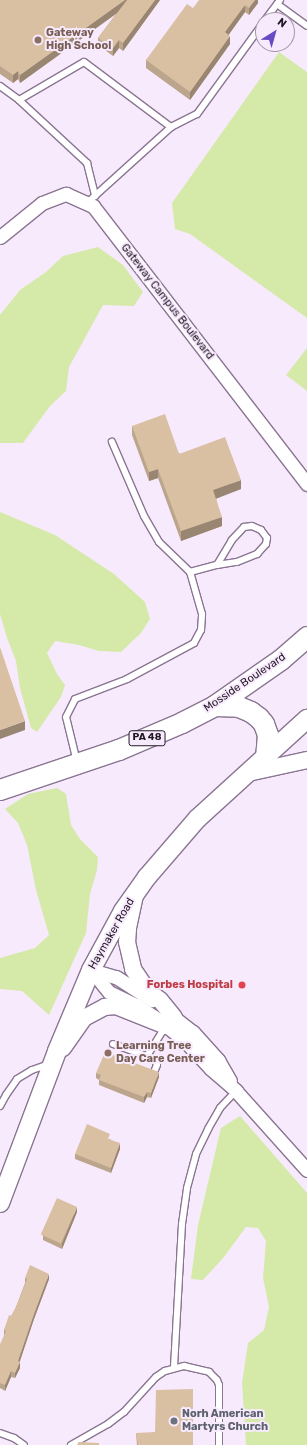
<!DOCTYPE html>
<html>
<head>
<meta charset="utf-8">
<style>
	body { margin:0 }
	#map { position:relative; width:307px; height:1445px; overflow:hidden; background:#f8eafd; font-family:Rubik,sans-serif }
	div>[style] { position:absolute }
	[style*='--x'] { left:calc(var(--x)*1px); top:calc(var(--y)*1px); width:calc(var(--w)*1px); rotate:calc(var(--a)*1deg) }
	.green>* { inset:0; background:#d5e9a9 }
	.roads { filter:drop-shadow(1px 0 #8a7592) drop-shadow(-1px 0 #8a7592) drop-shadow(0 1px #8a7592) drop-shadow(0 -1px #8a7592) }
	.service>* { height:6px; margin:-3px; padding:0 3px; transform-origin:3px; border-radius:3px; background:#fff }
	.minor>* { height:13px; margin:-6.5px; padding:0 6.5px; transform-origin:6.5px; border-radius:6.5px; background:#fff }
	.tertiary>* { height:16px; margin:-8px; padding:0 8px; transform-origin:8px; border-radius:8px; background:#fff }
	.secondary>* { height:18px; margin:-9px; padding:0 9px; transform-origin:9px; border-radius:9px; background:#fff }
	.primary>* { height:20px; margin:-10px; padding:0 10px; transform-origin:10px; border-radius:10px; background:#fff }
	.wall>* { inset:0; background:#bba58c }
	.shaded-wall>* { inset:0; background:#998672 }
	.building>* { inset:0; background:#dac0a3; transform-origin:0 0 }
	.dots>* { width:11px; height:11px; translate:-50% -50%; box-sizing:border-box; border:2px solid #f8eafd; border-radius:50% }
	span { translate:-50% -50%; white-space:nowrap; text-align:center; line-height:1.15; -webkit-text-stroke:4px #f8eafd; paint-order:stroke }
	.shield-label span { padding:1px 3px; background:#f8eafd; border:1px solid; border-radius:3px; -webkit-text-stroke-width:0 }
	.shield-label { font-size:10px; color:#201823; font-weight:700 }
	.education-label { font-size:11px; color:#785e54; font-weight:700 }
	.left { translate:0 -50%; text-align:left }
	.street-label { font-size:11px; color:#201823 }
	.health-label { font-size:11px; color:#be3a42; font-weight:700 }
	.right { translate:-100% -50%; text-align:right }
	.worship-label { font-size:11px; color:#5b616d; font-weight:700 }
	.north { position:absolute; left:255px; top:12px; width:40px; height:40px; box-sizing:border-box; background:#f8eafd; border:1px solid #a296a6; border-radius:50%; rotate:37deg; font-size:11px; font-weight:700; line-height:16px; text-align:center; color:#201823 }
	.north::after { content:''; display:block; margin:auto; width:14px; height:18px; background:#6a4ac3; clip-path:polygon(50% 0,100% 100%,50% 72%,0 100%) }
</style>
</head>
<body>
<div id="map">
	<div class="green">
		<i style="clip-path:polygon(279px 52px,307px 72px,307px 318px,190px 234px,175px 229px,172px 203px)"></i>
		<i style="clip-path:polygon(98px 247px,123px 265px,143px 292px,134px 306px,103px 305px,69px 367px,66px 391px,50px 406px,23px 443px,0 443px,0 315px,20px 290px,46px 272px,63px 256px)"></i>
		<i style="clip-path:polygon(307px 348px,307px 391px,286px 375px)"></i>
		<i style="clip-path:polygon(0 512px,55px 535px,114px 574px,145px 602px,150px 619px,141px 633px,121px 652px,99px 651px,79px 645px,55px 641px,47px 653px,57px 674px,65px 685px,61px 697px,37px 732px,31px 728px,20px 688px,16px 661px,7px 638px,0 614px)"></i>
		<i style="clip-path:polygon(57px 788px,66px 794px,71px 825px,80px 839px,98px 857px,97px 870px,90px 894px,86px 933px,49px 1015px,22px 991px,0 989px,0 958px,35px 948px,49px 935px,36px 890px,27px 845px,18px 823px,5px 809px,28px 794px)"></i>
		<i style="clip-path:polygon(240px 1116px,307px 1193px,307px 1445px,246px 1445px,242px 1383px,248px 1343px,264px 1330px,269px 1307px,263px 1278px,266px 1241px,258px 1228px,246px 1227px,224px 1257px,203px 1280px,191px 1279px,198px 1225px,221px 1128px)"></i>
	</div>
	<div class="roads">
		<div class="service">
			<i style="--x:277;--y:4;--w:37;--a:36"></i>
			<i style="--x:265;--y:20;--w:25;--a:-53"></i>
			<i style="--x:0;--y:86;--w:24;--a:36"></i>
			<i style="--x:19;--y:100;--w:93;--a:42.8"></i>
			<i style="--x:87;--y:163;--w:34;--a:76"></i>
			<i style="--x:19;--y:100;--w:75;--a:-30.3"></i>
			<i style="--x:84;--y:62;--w:109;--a:36.8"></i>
			<i style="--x:87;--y:203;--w:113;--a:-42.1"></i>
			<i style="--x:171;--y:127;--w:29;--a:-27"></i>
			<i style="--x:197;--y:114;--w:112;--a:-54"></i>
			<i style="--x:190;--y:572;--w:28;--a:-15"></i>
			<i style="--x:217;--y:565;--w:20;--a:-9"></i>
			<i style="--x:237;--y:562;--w:22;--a:-22"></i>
			<i style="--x:257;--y:554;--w:13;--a:-48"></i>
			<i style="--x:266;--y:544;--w:6;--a:-81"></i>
			<i style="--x:267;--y:538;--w:10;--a:-127"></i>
			<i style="--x:261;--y:530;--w:10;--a:-156"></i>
			<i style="--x:252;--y:526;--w:8;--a:173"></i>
			<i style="--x:244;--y:527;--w:18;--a:133"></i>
			<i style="--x:232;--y:540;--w:29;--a:121"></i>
			<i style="--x:77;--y:762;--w:46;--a:-103.7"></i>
			<i style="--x:66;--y:717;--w:20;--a:-63"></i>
			<i style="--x:75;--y:699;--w:56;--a:-21"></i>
			<i style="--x:127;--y:679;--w:76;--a:-28.2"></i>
			<i style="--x:194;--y:643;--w:15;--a:-62"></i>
			<i style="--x:201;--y:630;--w:16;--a:-86"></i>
			<i style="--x:202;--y:614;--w:44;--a:-105.9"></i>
			<i style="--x:190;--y:572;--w:43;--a:-135.9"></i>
			<i style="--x:159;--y:542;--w:30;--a:-120"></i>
			<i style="--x:144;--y:516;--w:81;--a:-113.4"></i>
			<i style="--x:113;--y:1044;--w:45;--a:19.7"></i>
			<i style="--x:155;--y:1059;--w:6;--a:72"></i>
			<i style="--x:157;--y:1065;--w:8;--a:113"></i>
			<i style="--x:147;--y:1056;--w:34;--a:-58"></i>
			<i style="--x:0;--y:1106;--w:13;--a:-61"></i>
			<i style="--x:6;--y:1095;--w:19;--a:-55"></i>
			<i style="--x:17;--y:1079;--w:17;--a:-31"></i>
			<i style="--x:32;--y:1070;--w:18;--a:-19"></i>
			<i style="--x:174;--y:1367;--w:143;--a:-86.8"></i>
			<i style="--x:182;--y:1224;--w:36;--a:-82"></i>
			<i style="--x:187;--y:1188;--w:35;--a:-75"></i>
			<i style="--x:196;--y:1154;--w:28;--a:-64"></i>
			<i style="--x:208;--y:1129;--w:24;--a:-60"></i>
			<i style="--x:220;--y:1108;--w:23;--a:-47"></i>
			<i style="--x:0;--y:1433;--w:15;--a:20"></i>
			<i style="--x:14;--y:1438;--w:12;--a:35"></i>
			<i style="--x:71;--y:1445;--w:43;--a:-29.6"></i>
			<i style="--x:108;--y:1424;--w:20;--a:-37"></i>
			<i style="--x:124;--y:1412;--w:47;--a:-47.6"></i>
			<i style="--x:156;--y:1377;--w:11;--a:-34"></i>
			<i style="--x:165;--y:1371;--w:20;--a:-15"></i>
			<i style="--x:184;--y:1366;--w:26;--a:13"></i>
			<i style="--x:209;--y:1372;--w:11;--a:45"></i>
			<i style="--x:217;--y:1380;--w:5;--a:68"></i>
			<i style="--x:219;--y:1385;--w:60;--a:90"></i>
		</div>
		<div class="minor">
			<i style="--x:0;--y:237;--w:54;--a:-39"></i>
			<i style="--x:42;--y:203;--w:26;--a:-21"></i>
			<i style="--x:66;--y:194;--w:30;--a:24"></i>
			<i style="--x:93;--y:206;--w:351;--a:52.4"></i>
			<i style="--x:91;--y:970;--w:28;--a:51"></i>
			<i style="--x:109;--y:992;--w:30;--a:26"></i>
			<i style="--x:136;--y:1005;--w:27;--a:33"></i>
			<i style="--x:159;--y:1020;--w:33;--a:39"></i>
			<i style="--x:185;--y:1041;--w:37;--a:47"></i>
			<i style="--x:210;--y:1068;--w:35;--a:41"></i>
			<i style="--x:236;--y:1091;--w:106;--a:48.1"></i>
			<i style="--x:91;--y:970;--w:26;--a:16"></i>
			<i style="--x:116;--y:977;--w:43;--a:32.6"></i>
			<i style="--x:167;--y:1012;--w:33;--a:38"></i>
			<i style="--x:193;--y:1032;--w:38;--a:48"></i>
			<i style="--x:218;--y:1060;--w:24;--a:60"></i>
		</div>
		<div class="tertiary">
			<i style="--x:248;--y:773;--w:60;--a:-12.4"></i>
			<i style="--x:135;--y:895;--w:35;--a:102"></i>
			<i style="--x:128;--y:929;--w:13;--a:94"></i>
			<i style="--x:127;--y:942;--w:28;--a:77"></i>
			<i style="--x:133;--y:969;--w:25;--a:56"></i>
			<i style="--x:147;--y:990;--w:16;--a:38"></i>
			<i style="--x:160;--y:1000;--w:22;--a:51"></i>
			<i style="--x:63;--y:1048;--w:37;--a:-55"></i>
			<i style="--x:84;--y:1018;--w:24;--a:-28"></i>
			<i style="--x:105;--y:1007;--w:11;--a:-5"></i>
			<i style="--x:116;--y:1006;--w:54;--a:21.8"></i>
		</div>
		<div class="secondary">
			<i style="--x:0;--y:1203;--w:162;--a:-69.4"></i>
			<i style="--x:57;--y:1051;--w:88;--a:-67.2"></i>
			<i style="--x:91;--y:970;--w:67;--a:-61.5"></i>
			<i style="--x:123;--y:911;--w:42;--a:-54.8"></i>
			<i style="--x:147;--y:877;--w:77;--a:-49.2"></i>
			<i style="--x:197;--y:819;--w:149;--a:-42.3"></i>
		</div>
		<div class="primary">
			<i style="--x:215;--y:706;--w:24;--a:2"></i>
			<i style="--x:239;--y:707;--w:13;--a:23"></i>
			<i style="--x:251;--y:712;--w:10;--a:37"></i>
			<i style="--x:259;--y:718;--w:8;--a:50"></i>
			<i style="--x:264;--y:724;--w:12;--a:70"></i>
			<i style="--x:268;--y:735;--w:21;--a:95"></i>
			<i style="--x:0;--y:790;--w:126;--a:-18.6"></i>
			<i style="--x:119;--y:750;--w:69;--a:-23.2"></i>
			<i style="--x:182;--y:723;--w:37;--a:-27"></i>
			<i style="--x:215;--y:706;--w:80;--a:-34.9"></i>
			<i style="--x:281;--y:660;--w:35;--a:-41"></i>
		</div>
	</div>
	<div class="wall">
		<i style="clip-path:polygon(0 0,160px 0,123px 51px,119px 48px,113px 56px,98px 45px,98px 38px,116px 14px,20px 83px,18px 79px,13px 83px,0 74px)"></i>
		<i style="clip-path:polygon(258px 0,258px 3px,249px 15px,245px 12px,228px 35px,230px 44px,190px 100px,146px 68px,146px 60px,193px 8px)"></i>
		<i style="clip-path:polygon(132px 426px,241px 489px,216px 498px,222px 526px,181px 541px,158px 478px,149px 481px,132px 435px)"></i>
		<i style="clip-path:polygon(96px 1073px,159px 1077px,151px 1098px,147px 1097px,144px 1103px,99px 1085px,99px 1080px,96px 1078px)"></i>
		<i style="clip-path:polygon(110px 1139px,120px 1149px,111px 1173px,75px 1159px,75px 1154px)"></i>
		<i style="clip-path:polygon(77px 1212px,62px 1249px,43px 1240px,43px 1235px)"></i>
		<i style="clip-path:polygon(25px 1278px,49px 1279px,34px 1319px,19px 1362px,20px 1368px,15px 1378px,11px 1377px,5px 1391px,0 1388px,0 1345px,4px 1336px,4px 1330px,16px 1307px,25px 1283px)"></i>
		<i style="clip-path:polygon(136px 1433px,193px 1445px,137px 1445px)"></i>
	</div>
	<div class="shaded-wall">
		<i style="clip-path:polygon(125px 0,128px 0,128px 5px,20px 83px,20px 75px)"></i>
		<i style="clip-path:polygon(155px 0,160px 0,123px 51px,123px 43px)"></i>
		<i style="clip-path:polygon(255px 0,258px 0,258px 3px,249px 15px,249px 8px)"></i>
		<i style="clip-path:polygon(245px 5px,245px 12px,225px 40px,225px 32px)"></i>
		<i style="clip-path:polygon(230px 36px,230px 44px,190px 100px,190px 92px)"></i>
		<i style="clip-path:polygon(119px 40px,119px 48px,113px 56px,113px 48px)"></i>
		<i style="clip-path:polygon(18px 71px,18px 79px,13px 83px,13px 75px)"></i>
		<i style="clip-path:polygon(158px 469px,158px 478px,149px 481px,149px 472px)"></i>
		<i style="clip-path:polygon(241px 480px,241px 489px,213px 500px,213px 490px)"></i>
		<i style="clip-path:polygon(222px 517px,222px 526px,181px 541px,181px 531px)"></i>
		<i style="clip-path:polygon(25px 721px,25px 730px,0 739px,0 730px)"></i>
		<i style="clip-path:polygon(159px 1072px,159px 1077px,151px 1098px,151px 1093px)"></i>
		<i style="clip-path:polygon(147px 1092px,147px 1097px,144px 1103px,144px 1097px)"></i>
		<i style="clip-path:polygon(120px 1143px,120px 1149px,111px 1173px,111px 1168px)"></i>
		<i style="clip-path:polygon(77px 1207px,77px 1212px,62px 1249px,62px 1244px)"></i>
		<i style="clip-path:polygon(49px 1274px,49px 1279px,34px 1319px,18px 1367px,18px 1361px,34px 1314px)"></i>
		<i style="clip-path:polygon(20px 1362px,20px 1368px,15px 1378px,15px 1373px)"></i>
		<i style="clip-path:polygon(11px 1371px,11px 1377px,5px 1391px,5px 1385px)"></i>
	</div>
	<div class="building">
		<i style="clip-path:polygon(0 0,125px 0,20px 75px,18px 71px,13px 75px,0 66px)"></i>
		<i style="clip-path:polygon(127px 0,155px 0,123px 43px,119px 40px,113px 48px,98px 38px)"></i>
		<i style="clip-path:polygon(199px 0,255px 0,249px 8px,245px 5px,225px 32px,230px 36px,190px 92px,146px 60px,187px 4px,193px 8px)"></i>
		<i style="clip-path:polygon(165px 414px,179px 454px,225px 437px,241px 480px,213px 490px,222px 517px,181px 531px,158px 469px,149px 472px,132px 426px)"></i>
		<i style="clip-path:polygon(0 647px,25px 721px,0 730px)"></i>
		<i style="clip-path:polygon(105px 1052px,159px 1072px,151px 1093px,147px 1092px,144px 1097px,99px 1080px,101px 1075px,96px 1073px)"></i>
		<i style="clip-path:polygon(87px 1124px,110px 1134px,108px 1139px,120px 1143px,111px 1168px,75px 1154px)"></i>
		<i style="left:57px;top:1198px;width:22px;height:40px;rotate:24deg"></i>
		<i style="clip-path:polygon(30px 1265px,49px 1274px,34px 1314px,18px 1361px,20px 1362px,15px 1373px,11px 1371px,5px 1385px,0 1383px,0 1345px,6px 1331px,4px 1330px,9px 1315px,11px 1316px,16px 1307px,27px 1279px,25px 1278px)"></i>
		<i style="clip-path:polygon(193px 1389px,193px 1445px,138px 1445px,136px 1433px,155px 1432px,156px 1390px)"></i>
		<i style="clip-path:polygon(78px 1442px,99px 1443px,99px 1445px,78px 1445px)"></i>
	</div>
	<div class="dots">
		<i style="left:38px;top:40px;background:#8d6e63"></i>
		<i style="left:242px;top:985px;background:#e0444e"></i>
		<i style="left:108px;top:1053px;background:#8d6e63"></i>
		<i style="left:174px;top:1421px;background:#6b7280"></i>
	</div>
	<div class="shield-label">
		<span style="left:147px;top:738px">PA 48</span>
	</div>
	<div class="education-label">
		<span class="left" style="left:46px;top:40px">Gateway<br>High School</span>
		<span class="left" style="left:116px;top:1053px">Learning Tree<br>Day Care Center</span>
	</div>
	<div class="street-label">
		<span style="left:167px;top:302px;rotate:52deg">Gateway Campus Boulevard</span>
		<span style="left:245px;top:683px;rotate:-34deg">Mosside Boulevard</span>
		<span style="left:112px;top:934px;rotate:-60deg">Haymaker Road</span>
	</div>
	<div class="health-label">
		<span class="right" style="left:233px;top:985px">Forbes Hospital</span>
	</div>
	<div class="worship-label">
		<span class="left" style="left:182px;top:1421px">Norh American<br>Martyrs Church</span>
	</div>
	<div class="north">N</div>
</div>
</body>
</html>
